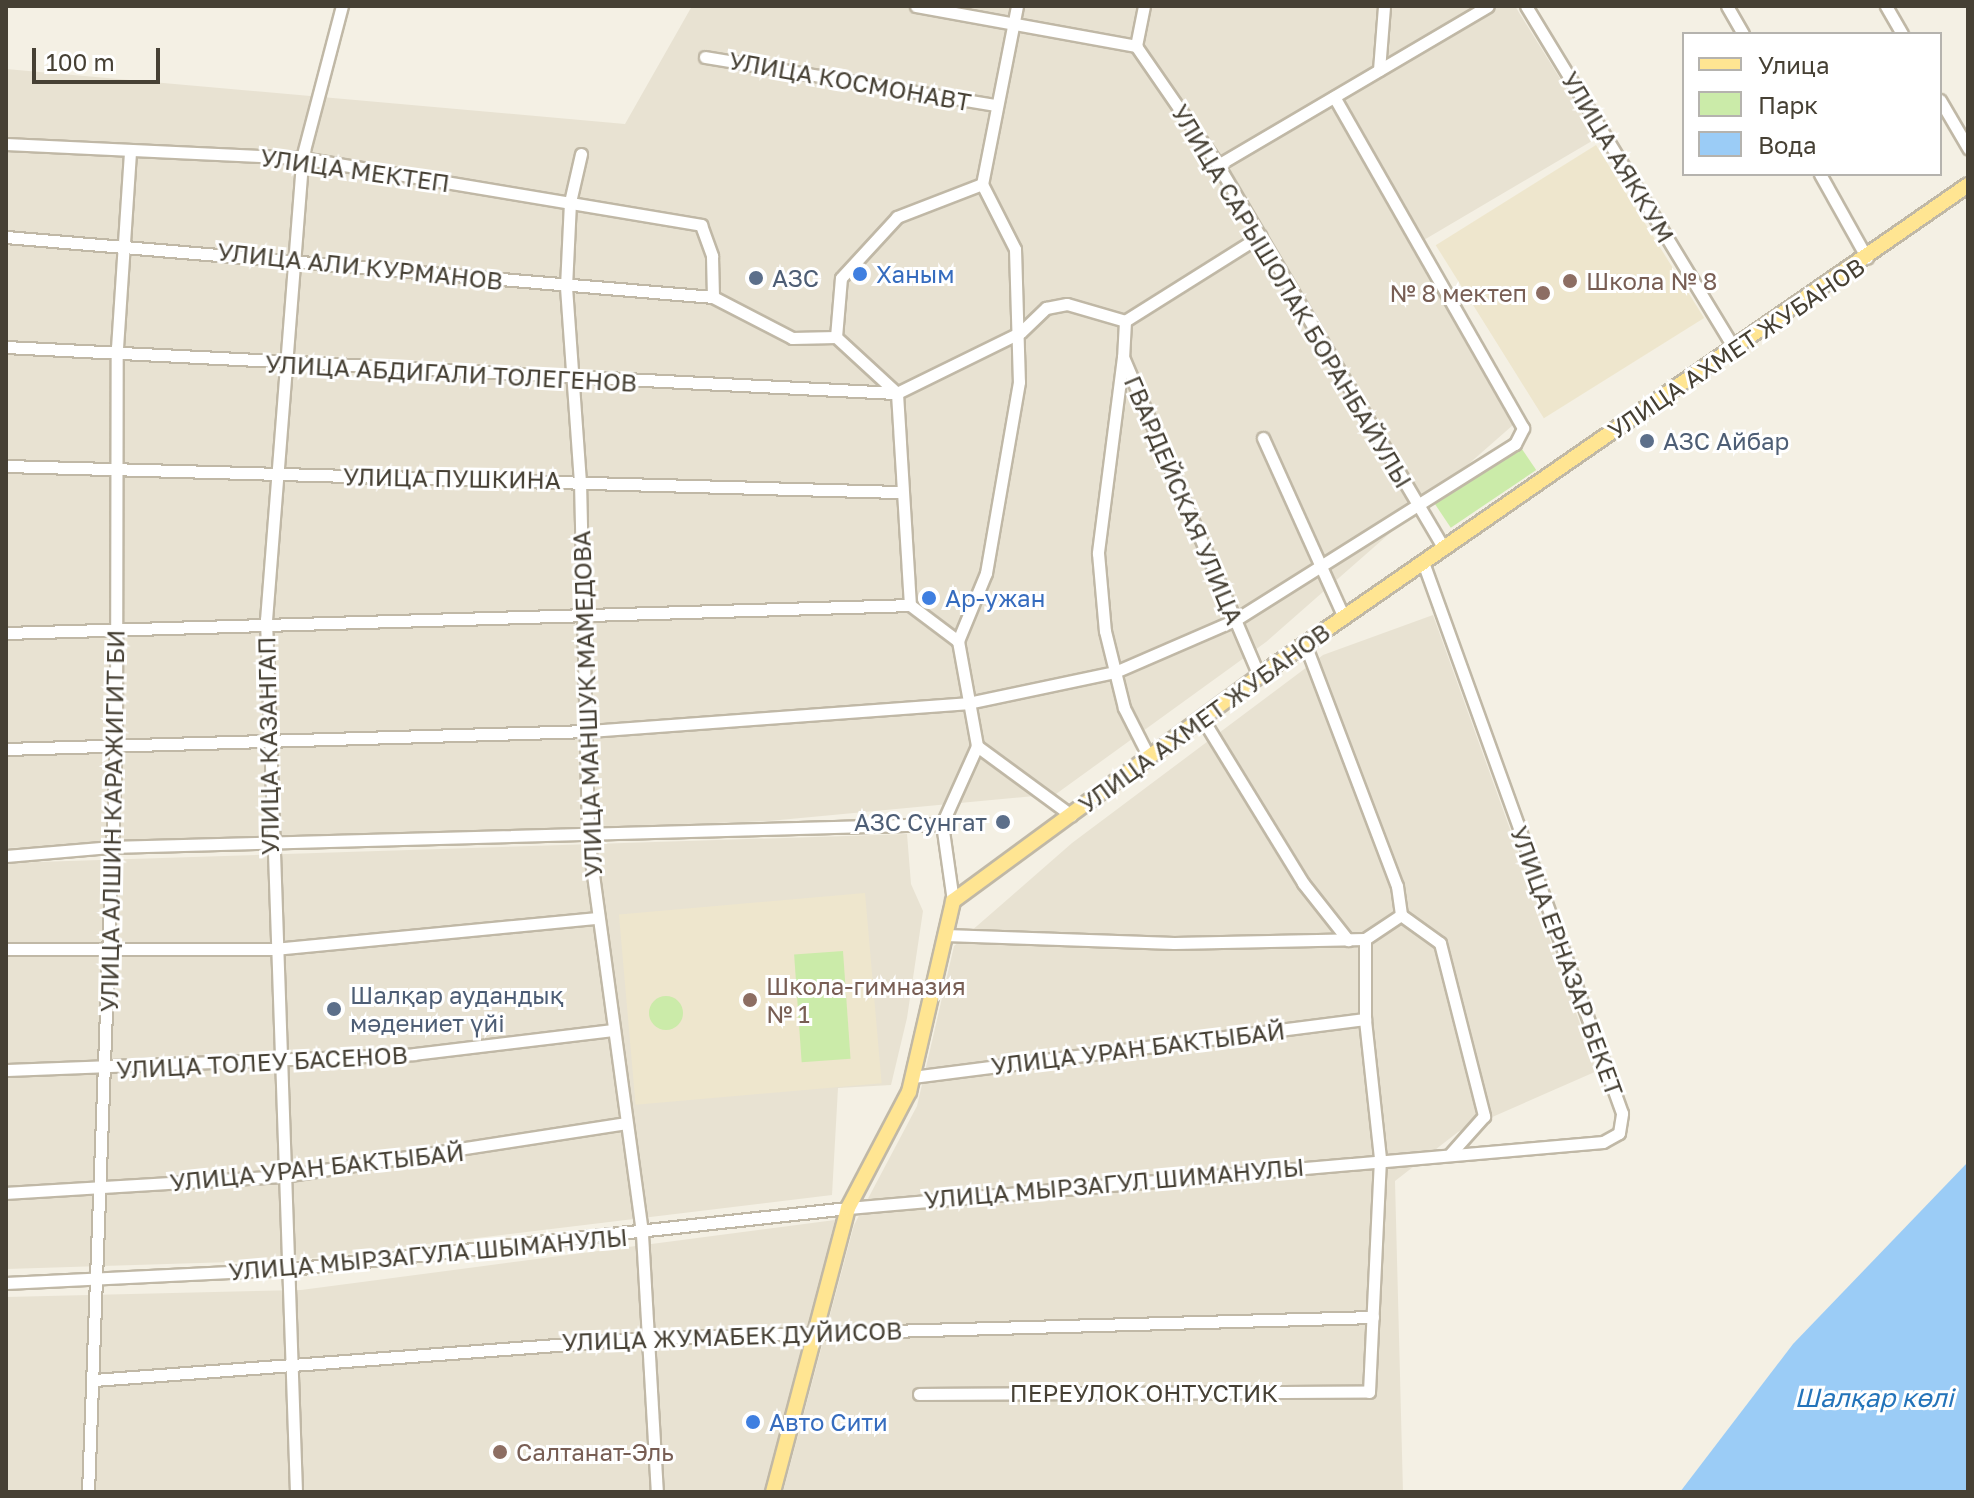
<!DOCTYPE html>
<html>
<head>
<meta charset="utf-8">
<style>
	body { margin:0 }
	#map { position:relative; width:1974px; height:1498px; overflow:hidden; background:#f4f0e4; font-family:"Golos Text",sans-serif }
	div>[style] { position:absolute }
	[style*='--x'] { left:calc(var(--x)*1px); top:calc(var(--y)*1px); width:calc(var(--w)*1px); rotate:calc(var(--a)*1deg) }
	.residential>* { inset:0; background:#e8e2d2 }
	.education>* { inset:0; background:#eee6cd; transform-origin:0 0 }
	.green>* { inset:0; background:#cbeba9; transform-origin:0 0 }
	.round { border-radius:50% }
	.water>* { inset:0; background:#9bccf6 }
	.roads { filter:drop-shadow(2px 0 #c0b8a6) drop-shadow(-2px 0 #c0b8a6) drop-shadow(0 2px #c0b8a6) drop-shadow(0 -2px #c0b8a6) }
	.minor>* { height:11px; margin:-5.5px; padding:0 5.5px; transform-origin:5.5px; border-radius:5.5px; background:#fff }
	.major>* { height:14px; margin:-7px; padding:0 7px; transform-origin:7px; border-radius:7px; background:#ffe592 }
	.dots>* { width:22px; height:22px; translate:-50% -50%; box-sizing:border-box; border:4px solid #fff; border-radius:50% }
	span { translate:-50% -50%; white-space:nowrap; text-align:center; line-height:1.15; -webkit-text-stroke:6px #fff; paint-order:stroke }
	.street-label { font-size:24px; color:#464034 }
	.shop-label { font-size:24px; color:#366cbe }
	.left { translate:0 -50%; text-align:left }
	.service-label { font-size:24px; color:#4e5e75 }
	.right { translate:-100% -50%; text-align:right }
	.education-label { font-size:24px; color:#785e54 }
	.water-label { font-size:26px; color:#2474ba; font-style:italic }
	.frame { position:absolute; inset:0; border:8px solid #464034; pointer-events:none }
	.legend { position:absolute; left:1682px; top:32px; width:260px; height:144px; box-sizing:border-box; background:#fff; border:2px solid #b5b3ae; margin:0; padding:10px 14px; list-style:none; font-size:24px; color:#464034 }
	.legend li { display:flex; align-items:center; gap:16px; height:40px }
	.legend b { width:40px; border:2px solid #b5b3ae }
	.scale { position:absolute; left:32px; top:48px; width:128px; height:36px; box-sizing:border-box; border:4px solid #464034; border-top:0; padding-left:10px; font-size:24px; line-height:28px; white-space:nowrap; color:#464034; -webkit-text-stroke:6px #fff; paint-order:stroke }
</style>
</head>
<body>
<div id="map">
	<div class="residential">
		<i style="clip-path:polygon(692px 6px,1515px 6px,1597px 138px,1412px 247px,1513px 425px,1266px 642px,1056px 794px,769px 821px,6px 848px,6px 69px,625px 124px)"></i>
		<i style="clip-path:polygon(1433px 615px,1597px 1071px,1458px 1132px,1395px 1181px,1403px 1492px,783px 1492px,854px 1225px,917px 1106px,954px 946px,1072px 843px,1323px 655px)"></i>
		<i style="clip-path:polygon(907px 834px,911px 884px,923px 911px,907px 1018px,891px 1085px,838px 1088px,832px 1195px,296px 1260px,6px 1269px,6px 863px)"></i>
		<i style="clip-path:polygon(835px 1220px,768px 1492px,6px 1492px,6px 1297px,301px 1290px)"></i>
	</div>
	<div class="education">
		<i style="left:1596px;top:145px;width:204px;height:189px;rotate:58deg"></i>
		<i style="left:865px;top:893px;width:191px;height:247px;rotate:85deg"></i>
	</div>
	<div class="green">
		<i style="left:1520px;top:446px;width:29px;height:103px;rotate:56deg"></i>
		<i style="left:843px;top:951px;width:108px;height:49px;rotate:86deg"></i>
		<i class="round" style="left:649px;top:996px;width:34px;height:34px"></i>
	</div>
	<div class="water">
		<i style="clip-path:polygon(1968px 1162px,1968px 1492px,1680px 1492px,1793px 1344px)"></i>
	</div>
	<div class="roads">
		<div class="minor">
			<i style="--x:916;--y:6;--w:224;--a:10.3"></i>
			<i style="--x:1017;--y:6;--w:181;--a:101.1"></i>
			<i style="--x:982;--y:184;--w:73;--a:63.1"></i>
			<i style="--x:1015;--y:249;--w:133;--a:88.3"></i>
			<i style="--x:1019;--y:382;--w:194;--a:99.8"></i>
			<i style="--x:986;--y:573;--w:74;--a:112.4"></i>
			<i style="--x:958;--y:641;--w:107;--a:79.7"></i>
			<i style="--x:977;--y:746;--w:117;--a:36.3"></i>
			<i style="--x:1526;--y:6;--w:403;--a:58.7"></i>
			<i style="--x:1727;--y:6;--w:32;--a:60"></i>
			<i style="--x:1886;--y:6;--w:32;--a:60"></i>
			<i style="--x:1136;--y:46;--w:145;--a:55.4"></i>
			<i style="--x:1218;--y:165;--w:445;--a:59.5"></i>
			<i style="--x:1136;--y:46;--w:41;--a:-78.7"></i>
			<i style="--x:705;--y:57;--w:294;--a:9.4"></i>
			<i style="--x:1379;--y:70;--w:64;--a:-85.5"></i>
			<i style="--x:1940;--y:100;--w:56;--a:59.7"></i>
			<i style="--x:6;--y:144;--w:296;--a:2.7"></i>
			<i style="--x:302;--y:158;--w:405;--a:9.5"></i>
			<i style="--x:701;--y:225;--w:33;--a:70"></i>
			<i style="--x:712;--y:256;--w:41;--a:88.6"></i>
			<i style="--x:713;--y:297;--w:89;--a:27.4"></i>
			<i style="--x:792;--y:338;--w:44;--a:-1.3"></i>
			<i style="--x:836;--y:337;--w:83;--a:42.6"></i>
			<i style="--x:897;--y:393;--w:212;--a:86.5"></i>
			<i style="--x:910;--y:605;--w:60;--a:36.9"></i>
			<i style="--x:581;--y:154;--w:49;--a:102.9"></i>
			<i style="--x:570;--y:202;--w:85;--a:92.7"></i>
			<i style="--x:566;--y:287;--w:195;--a:85.9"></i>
			<i style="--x:580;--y:481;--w:357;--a:88.7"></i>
			<i style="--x:588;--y:838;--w:400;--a:82.2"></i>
			<i style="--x:642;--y:1234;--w:258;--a:86.7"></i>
			<i style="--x:1218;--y:165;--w:313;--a:-30.5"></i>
			<i style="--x:1820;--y:174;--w:96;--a:60.8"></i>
			<i style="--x:6;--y:237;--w:710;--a:4.85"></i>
			<i style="--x:1125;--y:321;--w:36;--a:93"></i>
			<i style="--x:1123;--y:357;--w:347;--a:66.9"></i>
			<i style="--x:836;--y:337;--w:59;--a:-85.2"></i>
			<i style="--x:841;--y:278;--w:83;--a:-47.4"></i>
			<i style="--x:897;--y:217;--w:91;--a:-21.2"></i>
			<i style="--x:6;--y:347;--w:892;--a:2.96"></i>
			<i style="--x:897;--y:393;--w:138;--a:-26.2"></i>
			<i style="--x:1021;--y:332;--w:35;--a:-44"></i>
			<i style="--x:1046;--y:308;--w:21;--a:-11"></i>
			<i style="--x:1067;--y:304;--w:60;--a:16.3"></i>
			<i style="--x:1125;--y:321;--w:160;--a:-32.2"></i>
			<i style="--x:1123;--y:357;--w:198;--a:97.3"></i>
			<i style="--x:1098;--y:553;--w:78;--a:84.9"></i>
			<i style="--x:1105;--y:631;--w:79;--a:76.1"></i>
			<i style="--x:1124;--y:708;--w:55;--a:63"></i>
			<i style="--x:1263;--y:438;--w:196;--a:65.7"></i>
			<i style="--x:6;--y:466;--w:893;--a:1.67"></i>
			<i style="--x:6;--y:633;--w:904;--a:-1.77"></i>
			<i style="--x:1305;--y:644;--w:259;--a:69.2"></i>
			<i style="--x:1397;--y:886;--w:29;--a:82"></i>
			<i style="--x:1401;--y:915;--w:43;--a:146.3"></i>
			<i style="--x:1202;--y:718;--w:193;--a:58.5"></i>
			<i style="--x:1303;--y:883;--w:73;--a:51.7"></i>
			<i style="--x:6;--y:749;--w:582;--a:-1.77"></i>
			<i style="--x:588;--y:731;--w:381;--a:-4.2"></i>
			<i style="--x:968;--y:703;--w:150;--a:-11.9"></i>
			<i style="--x:1115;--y:672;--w:131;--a:-23.4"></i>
			<i style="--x:1235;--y:620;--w:331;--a:-32.2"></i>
			<i style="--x:1515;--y:444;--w:18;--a:-63"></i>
			<i style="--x:1523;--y:428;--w:381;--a:-119.7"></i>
			<i style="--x:6;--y:856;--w:104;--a:-4.9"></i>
			<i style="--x:110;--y:847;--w:832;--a:-1.58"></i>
			<i style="--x:953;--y:901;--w:78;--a:-98.1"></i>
			<i style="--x:942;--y:824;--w:85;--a:-65.8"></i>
			<i style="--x:1401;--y:915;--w:48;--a:35.7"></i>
			<i style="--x:1440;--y:943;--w:179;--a:75.7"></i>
			<i style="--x:1484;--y:1116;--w:50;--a:131.7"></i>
			<i style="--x:6;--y:949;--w:268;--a:0"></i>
			<i style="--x:274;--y:949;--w:325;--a:-5.5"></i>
			<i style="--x:6;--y:1070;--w:408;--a:-2.2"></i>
			<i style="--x:414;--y:1054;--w:199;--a:-6.9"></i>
			<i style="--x:912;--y:1077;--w:457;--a:-7.3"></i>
			<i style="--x:6;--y:1193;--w:279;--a:-3.5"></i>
			<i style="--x:284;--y:1176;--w:346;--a:-8.8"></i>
			<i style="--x:6;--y:1283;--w:285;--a:-2.8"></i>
			<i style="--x:291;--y:1269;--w:560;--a:-6.25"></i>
			<i style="--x:848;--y:1208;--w:758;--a:-5"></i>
			<i style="--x:1603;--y:1142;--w:18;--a:-29"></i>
			<i style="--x:1619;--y:1133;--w:20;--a:-81"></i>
			<i style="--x:1622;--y:1113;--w:586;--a:-109.86"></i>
			<i style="--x:94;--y:1380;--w:557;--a:-4.33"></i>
			<i style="--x:649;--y:1338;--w:724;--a:-1.66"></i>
			<i style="--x:919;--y:1394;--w:450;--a:-0.3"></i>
			<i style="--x:1369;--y:1392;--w:234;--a:-87.3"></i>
			<i style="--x:1380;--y:1158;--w:140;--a:-96.2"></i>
			<i style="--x:1365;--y:1019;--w:80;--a:-90"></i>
			<i style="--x:1365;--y:939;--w:191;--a:178.8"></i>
			<i style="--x:1174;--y:943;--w:229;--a:-178"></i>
			<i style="--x:88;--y:1492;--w:751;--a:-87.86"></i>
			<i style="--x:116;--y:742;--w:394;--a:-89.9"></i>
			<i style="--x:117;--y:348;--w:197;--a:-86.2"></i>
			<i style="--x:296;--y:1492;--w:873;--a:-91.97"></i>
			<i style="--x:266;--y:620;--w:463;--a:-85.5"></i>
			<i style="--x:302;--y:158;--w:157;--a:-75.3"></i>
		</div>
		<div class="major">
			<i style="--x:773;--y:1492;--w:294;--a:-75.2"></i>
			<i style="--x:848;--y:1208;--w:131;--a:-62.3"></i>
			<i style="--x:909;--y:1092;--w:196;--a:-77"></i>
			<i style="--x:953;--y:901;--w:380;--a:-36.3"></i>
			<i style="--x:1259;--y:676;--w:862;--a:-34.7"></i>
		</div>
	</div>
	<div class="dots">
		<i style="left:860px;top:274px;background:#3f7fe0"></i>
		<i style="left:756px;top:278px;background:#5c6f8a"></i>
		<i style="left:1570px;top:281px;background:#8d6e63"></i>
		<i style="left:1543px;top:293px;background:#8d6e63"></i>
		<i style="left:1647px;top:441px;background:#5c6f8a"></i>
		<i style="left:929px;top:598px;background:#3f7fe0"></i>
		<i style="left:1003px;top:822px;background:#5c6f8a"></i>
		<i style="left:750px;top:1000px;background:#8d6e63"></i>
		<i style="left:334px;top:1009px;background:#5c6f8a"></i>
		<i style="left:753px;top:1422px;background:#3f7fe0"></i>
		<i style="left:500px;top:1452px;background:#8d6e63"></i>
	</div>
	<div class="street-label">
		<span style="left:850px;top:81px;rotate:10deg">УЛИЦА КОСМОНАВТ</span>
		<span style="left:1618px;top:157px;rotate:59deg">УЛИЦА АЯККУМ</span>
		<span style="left:355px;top:170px;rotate:8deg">УЛИЦА МЕКТЕП</span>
		<span style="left:360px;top:266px;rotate:6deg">УЛИЦА АЛИ КУРМАНОВ</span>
		<span style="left:1292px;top:296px;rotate:59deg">УЛИЦА САРЫШОЛАК БОРАНБАЙУЛЫ</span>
		<span style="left:1736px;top:348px;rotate:-34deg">УЛИЦА АХМЕТ ЖУБАНОВ</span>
		<span style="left:451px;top:373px;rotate:3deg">УЛИЦА АБДИГАЛИ ТОЛЕГЕНОВ</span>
		<span style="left:452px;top:478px;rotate:1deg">УЛИЦА ПУШКИНА</span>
		<span style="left:1184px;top:500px;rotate:67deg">ГВАРДЕЙСКАЯ УЛИЦА</span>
		<span style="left:587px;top:704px;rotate:-92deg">УЛИЦА МАНШУК МАМЕДОВА</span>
		<span style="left:1204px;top:718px;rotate:-36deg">УЛИЦА АХМЕТ ЖУБАНОВ</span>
		<span style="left:268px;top:746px;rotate:-91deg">УЛИЦА КАЗАНГАП</span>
		<span style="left:112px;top:821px;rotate:-89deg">УЛИЦА АЛШИН КАРАЖИГИТ БИ</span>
		<span style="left:1567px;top:961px;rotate:70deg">УЛИЦА ЕРНАЗАР БЕКЕТ</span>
		<span style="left:1138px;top:1048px;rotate:-7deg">УЛИЦА УРАН БАКТЫБАЙ</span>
		<span style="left:262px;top:1062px;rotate:-3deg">УЛИЦА ТОЛЕУ БАСЕНОВ</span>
		<span style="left:317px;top:1167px;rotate:-6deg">УЛИЦА УРАН БАКТЫБАЙ</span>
		<span style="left:1114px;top:1183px;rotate:-5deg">УЛИЦА МЫРЗАГУЛ ШИМАНУЛЫ</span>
		<span style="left:428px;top:1254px;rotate:-5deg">УЛИЦА МЫРЗАГУЛА ШЫМАНУЛЫ</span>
		<span style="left:732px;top:1336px;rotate:-2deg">УЛИЦА ЖУМАБЕК ДУЙИСОВ</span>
		<span style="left:1144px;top:1393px">ПЕРЕУЛОК ОНТУСТИК</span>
	</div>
	<div class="shop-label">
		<span class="left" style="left:876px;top:274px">Ханым</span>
		<span class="left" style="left:945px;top:598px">Ар-ужан</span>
		<span class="left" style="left:769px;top:1422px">Авто Сити</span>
	</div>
	<div class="service-label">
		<span class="left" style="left:772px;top:278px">АЗС</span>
		<span class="left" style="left:1663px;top:441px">АЗС Айбар</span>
		<span class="right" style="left:987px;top:822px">АЗС Сунгат</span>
		<span class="left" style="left:350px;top:1009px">Шалқар аудандық<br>мәдениет үйі</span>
	</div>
	<div class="education-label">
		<span class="left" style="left:1586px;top:281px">Школа № 8</span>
		<span class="right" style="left:1527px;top:293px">№ 8 мектеп</span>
		<span class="left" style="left:766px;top:1000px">Школа-гимназия<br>№ 1</span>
		<span class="left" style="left:516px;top:1452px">Салтанат-Эль</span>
	</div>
	<div class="water-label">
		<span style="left:1874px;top:1398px">Шалқар көлі</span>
	</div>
	<div class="frame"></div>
	<ul class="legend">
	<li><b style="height:10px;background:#ffe592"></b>Улица</li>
	<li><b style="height:22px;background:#cbeba9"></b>Парк</li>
	<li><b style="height:22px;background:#9bccf6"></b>Вода</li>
	</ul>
	<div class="scale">100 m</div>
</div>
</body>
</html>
